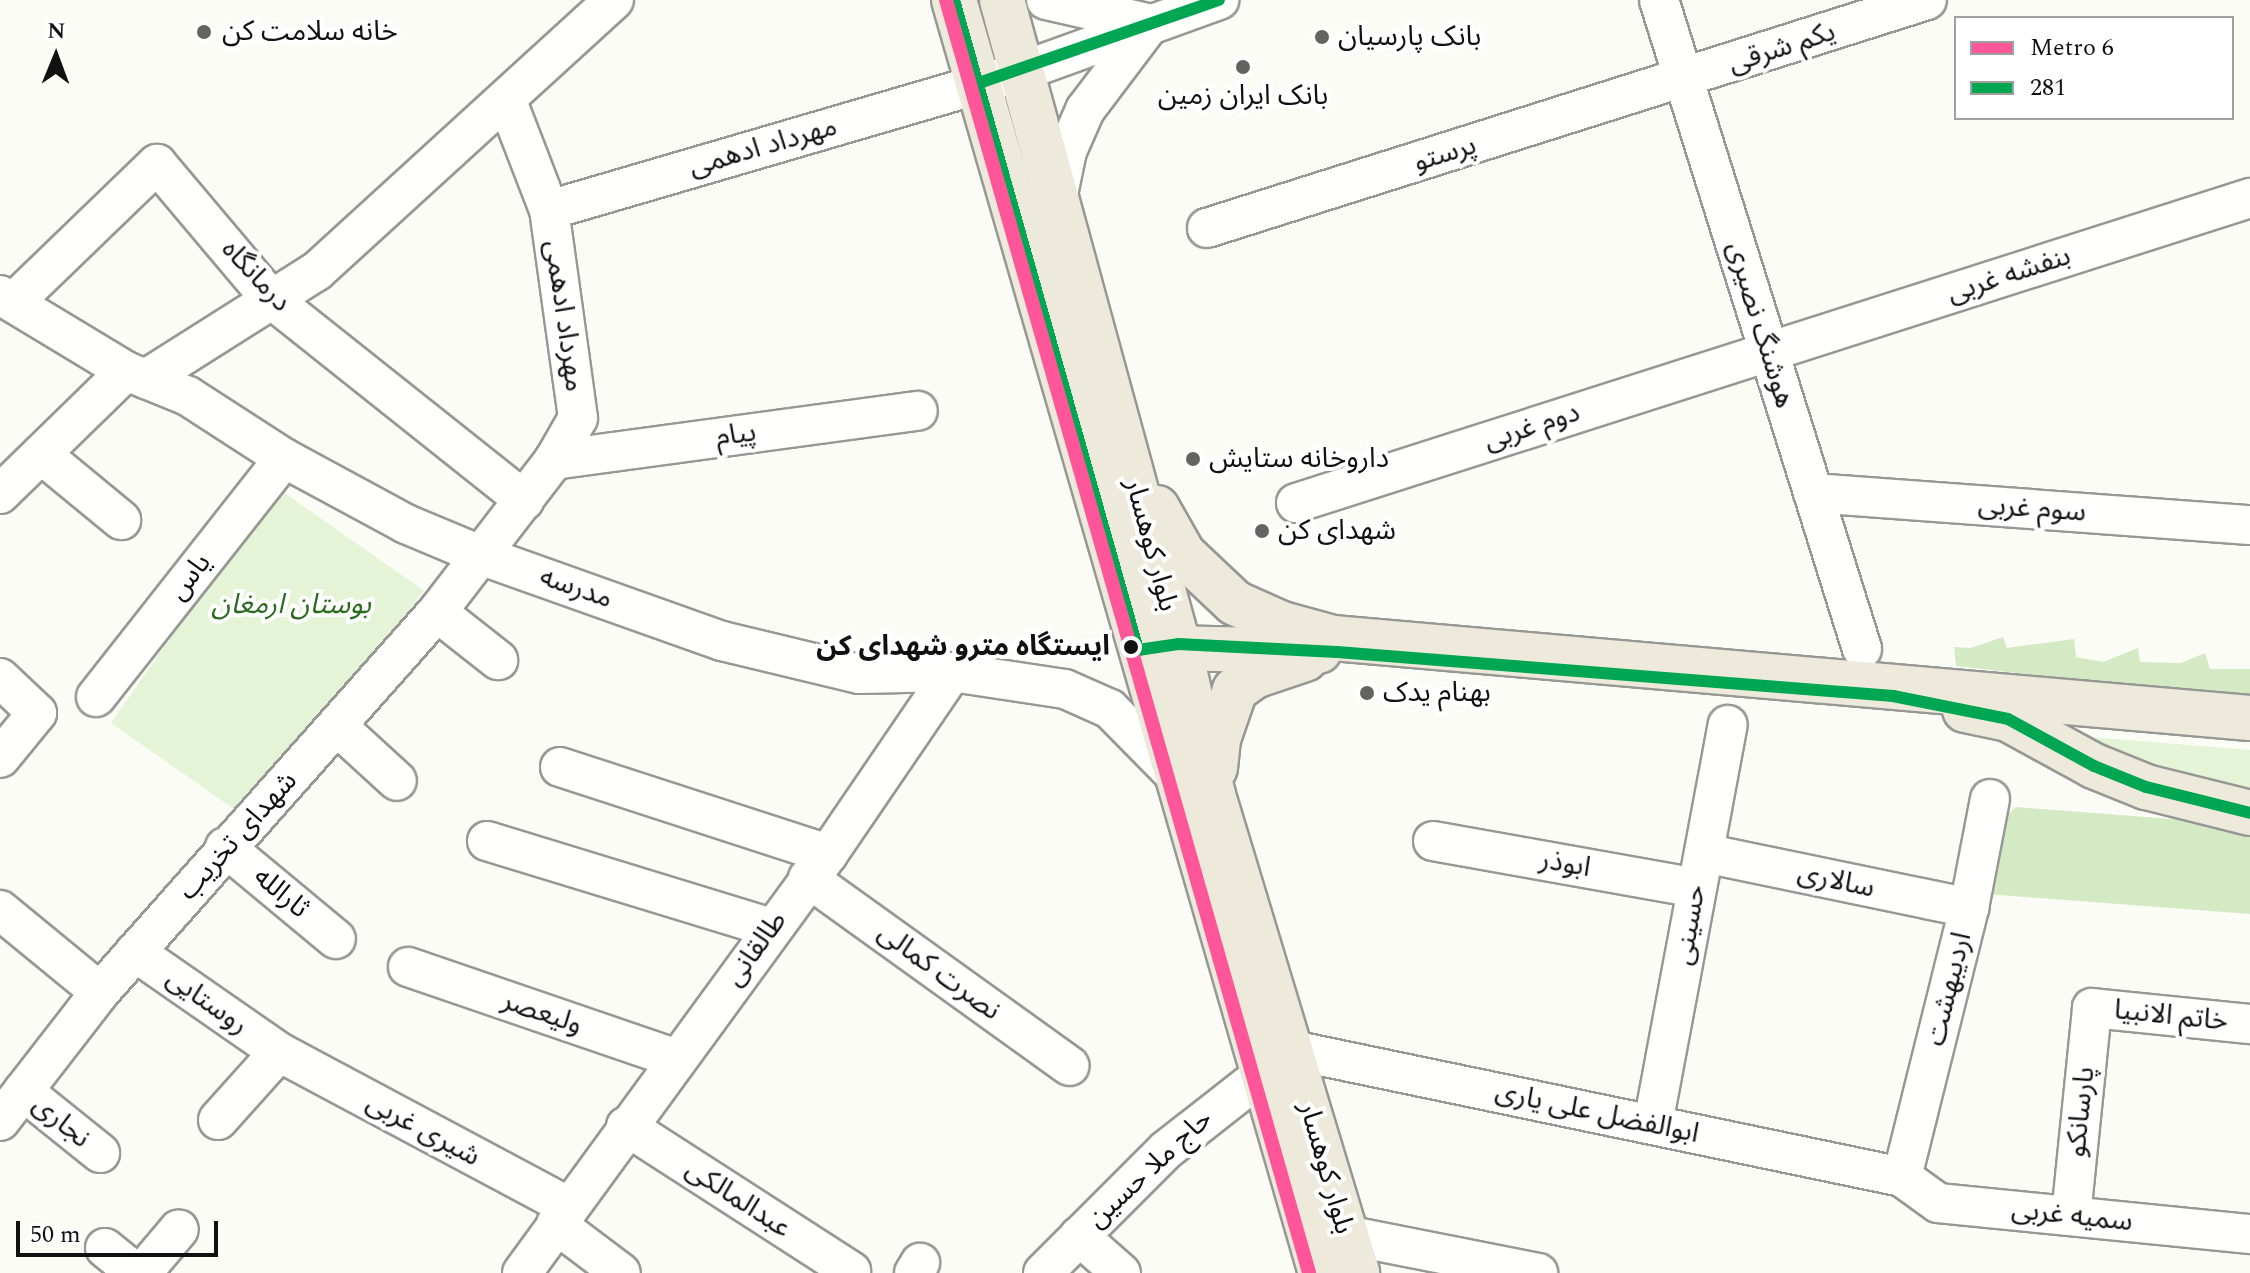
<!DOCTYPE html>
<html>
<head>
<meta charset="utf-8">
<style>
	body { margin:0 }
	#map { position:relative; width:2250px; height:1273px; overflow:hidden; background:#fcfcf7; font-family:Spectral,"Noto Sans Arabic",serif }
	div>[style] { position:absolute }
	[style*='--x'] { left:calc(var(--x)*1px); top:calc(var(--y)*1px); width:calc(var(--w)*1px); rotate:calc(var(--a)*1deg) }
	.green>* { inset:0; background:#e5f3d7; transform-origin:0 0 }
	.forest>* { inset:0; background:#d4eac5 }
	.roads { filter:drop-shadow(2px 0 #979795) drop-shadow(-2px 0 #979795) drop-shadow(0 2px #979795) drop-shadow(0 -2px #979795) }
	.minor>* { height:38px; margin:-19px; padding:0 19px; transform-origin:19px; border-radius:19px; background:#fffffe }
	.major>* { height:44px; margin:-22px; padding:0 22px; transform-origin:22px; border-radius:22px; background:#edeadc }
	.bus-1>* { height:12px; margin:-6px; padding:0 6px; transform-origin:6px; border-radius:6px; background:#00a651 }
	.metro-1>* { height:14px; margin:-7px; padding:0 7px; transform-origin:7px; border-radius:7px; background:#f59 }
	.dots>* { width:22px; height:22px; translate:-50% -50%; box-sizing:border-box; border:4px solid #fff; border-radius:50% }
	span { translate:-50% -50%; white-space:nowrap; text-align:center; line-height:1.15; -webkit-text-stroke:8px #fff; paint-order:stroke }
	.poi-label { font-size:28px; color:#111 }
	.left { translate:0 -50%; text-align:left }
	.street-label { font-size:28px; color:#111 }
	.park-label { font-size:28px; color:#2a6a1f; font-style:italic }
	.stop-label { font-size:28px; color:#111; font-weight:700 }
	.right { translate:-100% -50%; text-align:right }
	.legend { position:absolute; left:1954px; top:16px; width:280px; height:104px; box-sizing:border-box; background:#fff; border:2px solid #a0a0a0; margin:0; padding:10px 14px; list-style:none; font-size:24px; color:#111 }
	.legend li { display:flex; align-items:center; gap:16px; height:40px }
	.legend b { width:40px; border:2px solid #a0a0a0 }
	.north { position:absolute; left:16px; top:16px; width:80px; height:80px; -webkit-text-stroke:6px #fff; paint-order:stroke; rotate:1deg; font-size:22px; font-weight:700; line-height:32px; text-align:center; color:#111 }
	.north::after { content:''; display:block; margin:auto; width:28px; height:36px; background:#111; clip-path:polygon(50% 0,100% 100%,50% 72%,0 100%) }
	.scale { position:absolute; left:16px; top:1221px; width:202px; height:36px; box-sizing:border-box; border:4px solid #111; border-top:0; padding-left:10px; font-size:24px; line-height:28px; white-space:nowrap; color:#111; -webkit-text-stroke:6px #fff; paint-order:stroke }
</style>
</head>
<body>
<div id="map">
	<div class="green">
		<i style="left:276px;top:487px;width:180px;height:288px;rotate:35deg"></i>
		<i style="clip-path:polygon(2066px 735px,2250px 750px,2250px 797px,2225px 793px)"></i>
	</div>
	<div class="forest">
		<i style="clip-path:polygon(2003px 637px,2007px 648px,2074px 639px,2076px 657px,2103px 662px,2138px 648px,2140px 662px,2181px 663px,2205px 653px,2210px 669px,2250px 669px,2250px 700px,1956px 666px,1954px 647px,1971px 648px)"></i>
		<i style="clip-path:polygon(2016px 807px,2250px 825px,2250px 914px,1986px 894px,2000px 821px)"></i>
	</div>
	<div class="roads">
		<div class="minor">
			<i style="--x:1046;--y:0;--w:104;--a:12.8"></i>
			<i style="--x:1659;--y:0;--w:680;--a:72.63"></i>
			<i style="--x:1057;--y:199;--w:49;--a:-78.2"></i>
			<i style="--x:1067;--y:151;--w:45;--a:-66.3"></i>
			<i style="--x:1085;--y:110;--w:108;--a:-52.9"></i>
			<i style="--x:549;--y:210;--w:491;--a:-16.3"></i>
			<i style="--x:1020;--y:72;--w:212;--a:-19.9"></i>
			<i style="--x:1207;--y:228;--w:755;--a:-17.57"></i>
			<i style="--x:0;--y:295;--w:147;--a:31.1"></i>
			<i style="--x:126;--y:371;--w:67;--a:22"></i>
			<i style="--x:188;--y:396;--w:114;--a:32.9"></i>
			<i style="--x:284;--y:458;--w:139;--a:28.4"></i>
			<i style="--x:406;--y:524;--w:80;--a:22.7"></i>
			<i style="--x:480;--y:555;--w:257;--a:19.6"></i>
			<i style="--x:722;--y:641;--w:141;--a:13.5"></i>
			<i style="--x:859;--y:674;--w:93;--a:-1.2"></i>
			<i style="--x:952;--y:672;--w:114;--a:8.6"></i>
			<i style="--x:1065;--y:689;--w:49;--a:24"></i>
			<i style="--x:1110;--y:709;--w:97;--a:45.4"></i>
			<i style="--x:14;--y:302;--w:199;--a:-44"></i>
			<i style="--x:157;--y:164;--w:175;--a:49.9"></i>
			<i style="--x:270;--y:298;--w:325;--a:38.5"></i>
			<i style="--x:146;--y:379;--w:202;--a:-32.3"></i>
			<i style="--x:317;--y:271;--w:402;--a:-42.4"></i>
			<i style="--x:41;--y:454;--w:104;--a:39.5"></i>
			<i style="--x:554;--y:460;--w:367;--a:-7.7"></i>
			<i style="--x:1813;--y:493;--w:438;--a:4.2"></i>
			<i style="--x:0;--y:494;--w:176;--a:-44.3"></i>
			<i style="--x:1296;--y:503;--w:1002;--a:-17.73"></i>
			<i style="--x:437;--y:612;--w:78;--a:38.2"></i>
			<i style="--x:0;--y:678;--w:51;--a:43.4"></i>
			<i style="--x:37;--y:713;--w:58;--a:129.4"></i>
			<i style="--x:96;--y:697;--w:304;--a:-51.8"></i>
			<i style="--x:337;--y:726;--w:81;--a:42.5"></i>
			<i style="--x:560;--y:767;--w:282;--a:18"></i>
			<i style="--x:487;--y:841;--w:297;--a:17"></i>
			<i style="--x:1433;--y:841;--w:268;--a:10.1"></i>
			<i style="--x:225;--y:847;--w:144;--a:39.7"></i>
			<i style="--x:1704;--y:853;--w:271;--a:11.7"></i>
			<i style="--x:808;--y:878;--w:322;--a:35.7"></i>
			<i style="--x:0;--y:910;--w:129;--a:39.4"></i>
			<i style="--x:135;--y:952;--w:175;--a:34.8"></i>
			<i style="--x:279;--y:1052;--w:327;--a:28.1"></i>
			<i style="--x:408;--y:967;--w:283;--a:18.9"></i>
			<i style="--x:1292;--y:1050;--w:623;--a:11.76"></i>
			<i style="--x:1902;--y:1177;--w:44;--a:35.8"></i>
			<i style="--x:1938;--y:1203;--w:314;--a:5.7"></i>
			<i style="--x:23;--y:1091;--w:99;--a:38.8"></i>
			<i style="--x:218;--y:1120;--w:91;--a:-48.1"></i>
			<i style="--x:0;--y:1121;--w:163;--a:-52.2"></i>
			<i style="--x:100;--y:992;--w:508;--a:-48.43"></i>
			<i style="--x:437;--y:612;--w:192;--a:-52.4"></i>
			<i style="--x:554;--y:460;--w:48;--a:-60.3"></i>
			<i style="--x:578;--y:418;--w:210;--a:-97.9"></i>
			<i style="--x:549;--y:210;--w:117;--a:-111.1"></i>
			<i style="--x:1653;--y:1124;--w:406;--a:-79.4"></i>
			<i style="--x:626;--y:1126;--w:268;--a:32.8"></i>
			<i style="--x:1902;--y:1177;--w:277;--a:-76"></i>
			<i style="--x:1969;--y:908;--w:111;--a:-79.1"></i>
			<i style="--x:2071;--y:1216;--w:209;--a:-84.2"></i>
			<i style="--x:2092;--y:1008;--w:159;--a:5.8"></i>
			<i style="--x:556;--y:1224;--w:81;--a:37"></i>
			<i style="--x:1346;--y:1235;--w:196;--a:11.2"></i>
			<i style="--x:1079;--y:1236;--w:56;--a:41.4"></i>
			<i style="--x:105;--y:1248;--w:40;--a:39"></i>
			<i style="--x:142;--y:1273;--w:57;--a:-49.9"></i>
			<i style="--x:522;--y:1273;--w:519;--a:-53.86"></i>
			<i style="--x:828;--y:854;--w:220;--a:-55.7"></i>
			<i style="--x:914;--y:1273;--w:12;--a:-59"></i>
			<i style="--x:1043;--y:1273;--w:174;--a:-45"></i>
			<i style="--x:1166;--y:1150;--w:123;--a:-38.1"></i>
		</div>
		<div class="major">
			<i style="--x:954;--y:0;--w:1325;--a:73.92"></i>
			<i style="--x:1002;--y:0;--w:676;--a:74.73"></i>
			<i style="--x:1180;--y:652;--w:147;--a:77"></i>
			<i style="--x:1213;--y:795;--w:499;--a:73.2"></i>
			<i style="--x:1157;--y:508;--w:53;--a:60.5"></i>
			<i style="--x:1183;--y:554;--w:71;--a:43.3"></i>
			<i style="--x:1235;--y:603;--w:51;--a:24.1"></i>
			<i style="--x:1282;--y:624;--w:53;--a:15.4"></i>
			<i style="--x:1333;--y:638;--w:920;--a:4.99"></i>
			<i style="--x:1152;--y:648;--w:167;--a:1"></i>
			<i style="--x:1965;--y:710;--w:44;--a:11.8"></i>
			<i style="--x:2008;--y:719;--w:98;--a:28.7"></i>
			<i style="--x:2094;--y:766;--w:56;--a:22"></i>
			<i style="--x:2146;--y:787;--w:107;--a:14"></i>
			<i style="--x:1215;--y:768;--w:29;--a:-84"></i>
			<i style="--x:1218;--y:739;--w:52;--a:-70.9"></i>
			<i style="--x:1235;--y:690;--w:24;--a:-36"></i>
			<i style="--x:1254;--y:676;--w:54;--a:-18.4"></i>
		</div>
	</div>
	<div class="bus-1">
		<i style="--x:954;--y:0;--w:676;--a:74.19"></i>
		<i style="--x:1138;--y:650;--w:40;--a:-8.5"></i>
		<i style="--x:1178;--y:644;--w:159;--a:2.9"></i>
		<i style="--x:1337;--y:652;--w:558;--a:4.52"></i>
		<i style="--x:1893;--y:696;--w:117;--a:11.3"></i>
		<i style="--x:2008;--y:719;--w:98;--a:28.7"></i>
		<i style="--x:2094;--y:766;--w:56;--a:22"></i>
		<i style="--x:2146;--y:787;--w:107;--a:14"></i>
		<i style="--x:976;--y:84;--w:257;--a:-19.1"></i>
	</div>
	<div class="metro-1">
		<i style="--x:946;--y:0;--w:1324;--a:74.08"></i>
	</div>
	<div class="dots">
		<i style="left:204px;top:32px;background:#636362"></i>
		<i style="left:1322px;top:37px;background:#636362"></i>
		<i style="left:1243px;top:67px;background:#636362"></i>
		<i style="left:1193px;top:459px;background:#636362"></i>
		<i style="left:1262px;top:531px;background:#636362"></i>
		<i style="left:1131px;top:647px;background:#111"></i>
		<i style="left:1367px;top:693px;background:#636362"></i>
	</div>
	<div class="poi-label">
		<span class="left" style="left:222px;top:32px">خانه سلامت کن</span>
		<span class="left" style="left:1338px;top:37px">بانک پارسیان</span>
		<span style="left:1243px;top:96px">بانک ایران زمین</span>
		<span class="left" style="left:1209px;top:459px">داروخانه ستایش</span>
		<span class="left" style="left:1278px;top:531px">شهدای کن</span>
		<span class="left" style="left:1383px;top:693px">بهنام یدک</span>
	</div>
	<div class="street-label">
		<span style="left:1782px;top:48px;rotate:-18deg">یکم شرقی</span>
		<span style="left:763px;top:147px;rotate:-16deg">مهرداد ادهمى</span>
		<span style="left:1445px;top:154px;rotate:-17deg">پرستو</span>
		<span style="left:2009px;top:275px;rotate:-18deg">بنفشه غربی</span>
		<span style="left:256px;top:276px;rotate:47deg">درمانگاه</span>
		<span style="left:564px;top:316px;rotate:82deg">مهرداد ادهمی</span>
		<span style="left:1760px;top:325px;rotate:73deg">هوشنگ نصیری</span>
		<span style="left:1532px;top:427px;rotate:-18deg">دوم غربی</span>
		<span style="left:736px;top:435px;rotate:-8deg">پیام</span>
		<span style="left:2032px;top:509px;rotate:4deg">سوم غربی</span>
		<span style="left:1151px;top:545px;rotate:75deg">بلوار کوهسار</span>
		<span style="left:190px;top:577px;rotate:-52deg">یاس</span>
		<span style="left:576px;top:588px;rotate:19deg">مدرسه</span>
		<span style="left:238px;top:836px;rotate:-48deg">شهدای تخریب</span>
		<span style="left:1565px;top:864px;rotate:10deg">ابوذر</span>
		<span style="left:1836px;top:881px;rotate:12deg">سالاری</span>
		<span style="left:281px;top:893px;rotate:40deg">ثارالله</span>
		<span style="left:1690px;top:925px;rotate:-80deg">حسینی</span>
		<span style="left:756px;top:949px;rotate:-54deg">طالقانی</span>
		<span style="left:939px;top:972px;rotate:36deg">نصرت کمالی</span>
		<span style="left:1949px;top:989px;rotate:-76deg">اردیبهشت</span>
		<span style="left:207px;top:1002px;rotate:35deg">روستایی</span>
		<span style="left:542px;top:1013px;rotate:19deg">ولیعصر</span>
		<span style="left:2171px;top:1016px;rotate:6deg">خاتم الانبیا</span>
		<span style="left:2081px;top:1112px;rotate:-84deg">پارسانکو</span>
		<span style="left:1597px;top:1113px;rotate:12deg">ابوالفضل علی یاری</span>
		<span style="left:61px;top:1122px;rotate:39deg">نجاری</span>
		<span style="left:423px;top:1130px;rotate:28deg">شیری غربی</span>
		<span style="left:1326px;top:1168px;rotate:74deg">بلوار کوهسار</span>
		<span style="left:1150px;top:1169px;rotate:-43deg">حاج ملا حسین</span>
		<span style="left:738px;top:1199px;rotate:33deg">عبدالمالکی</span>
		<span style="left:2072px;top:1216px;rotate:6deg">سمیه غربی</span>
	</div>
	<div class="park-label">
		<span style="left:291px;top:605px">بوستان ارمغان</span>
	</div>
	<div class="stop-label">
		<span class="right" style="left:1110px;top:647px">ایستگاه مترو شهدای کن</span>
	</div>
	<ul class="legend">
	<li><b style="height:10px;background:#f59"></b>Metro 6</li>
	<li><b style="height:10px;background:#00a651"></b>281</li>
	</ul>
	<div class="north">N</div>
	<div class="scale">50 m</div>
</div>
</body>
</html>
